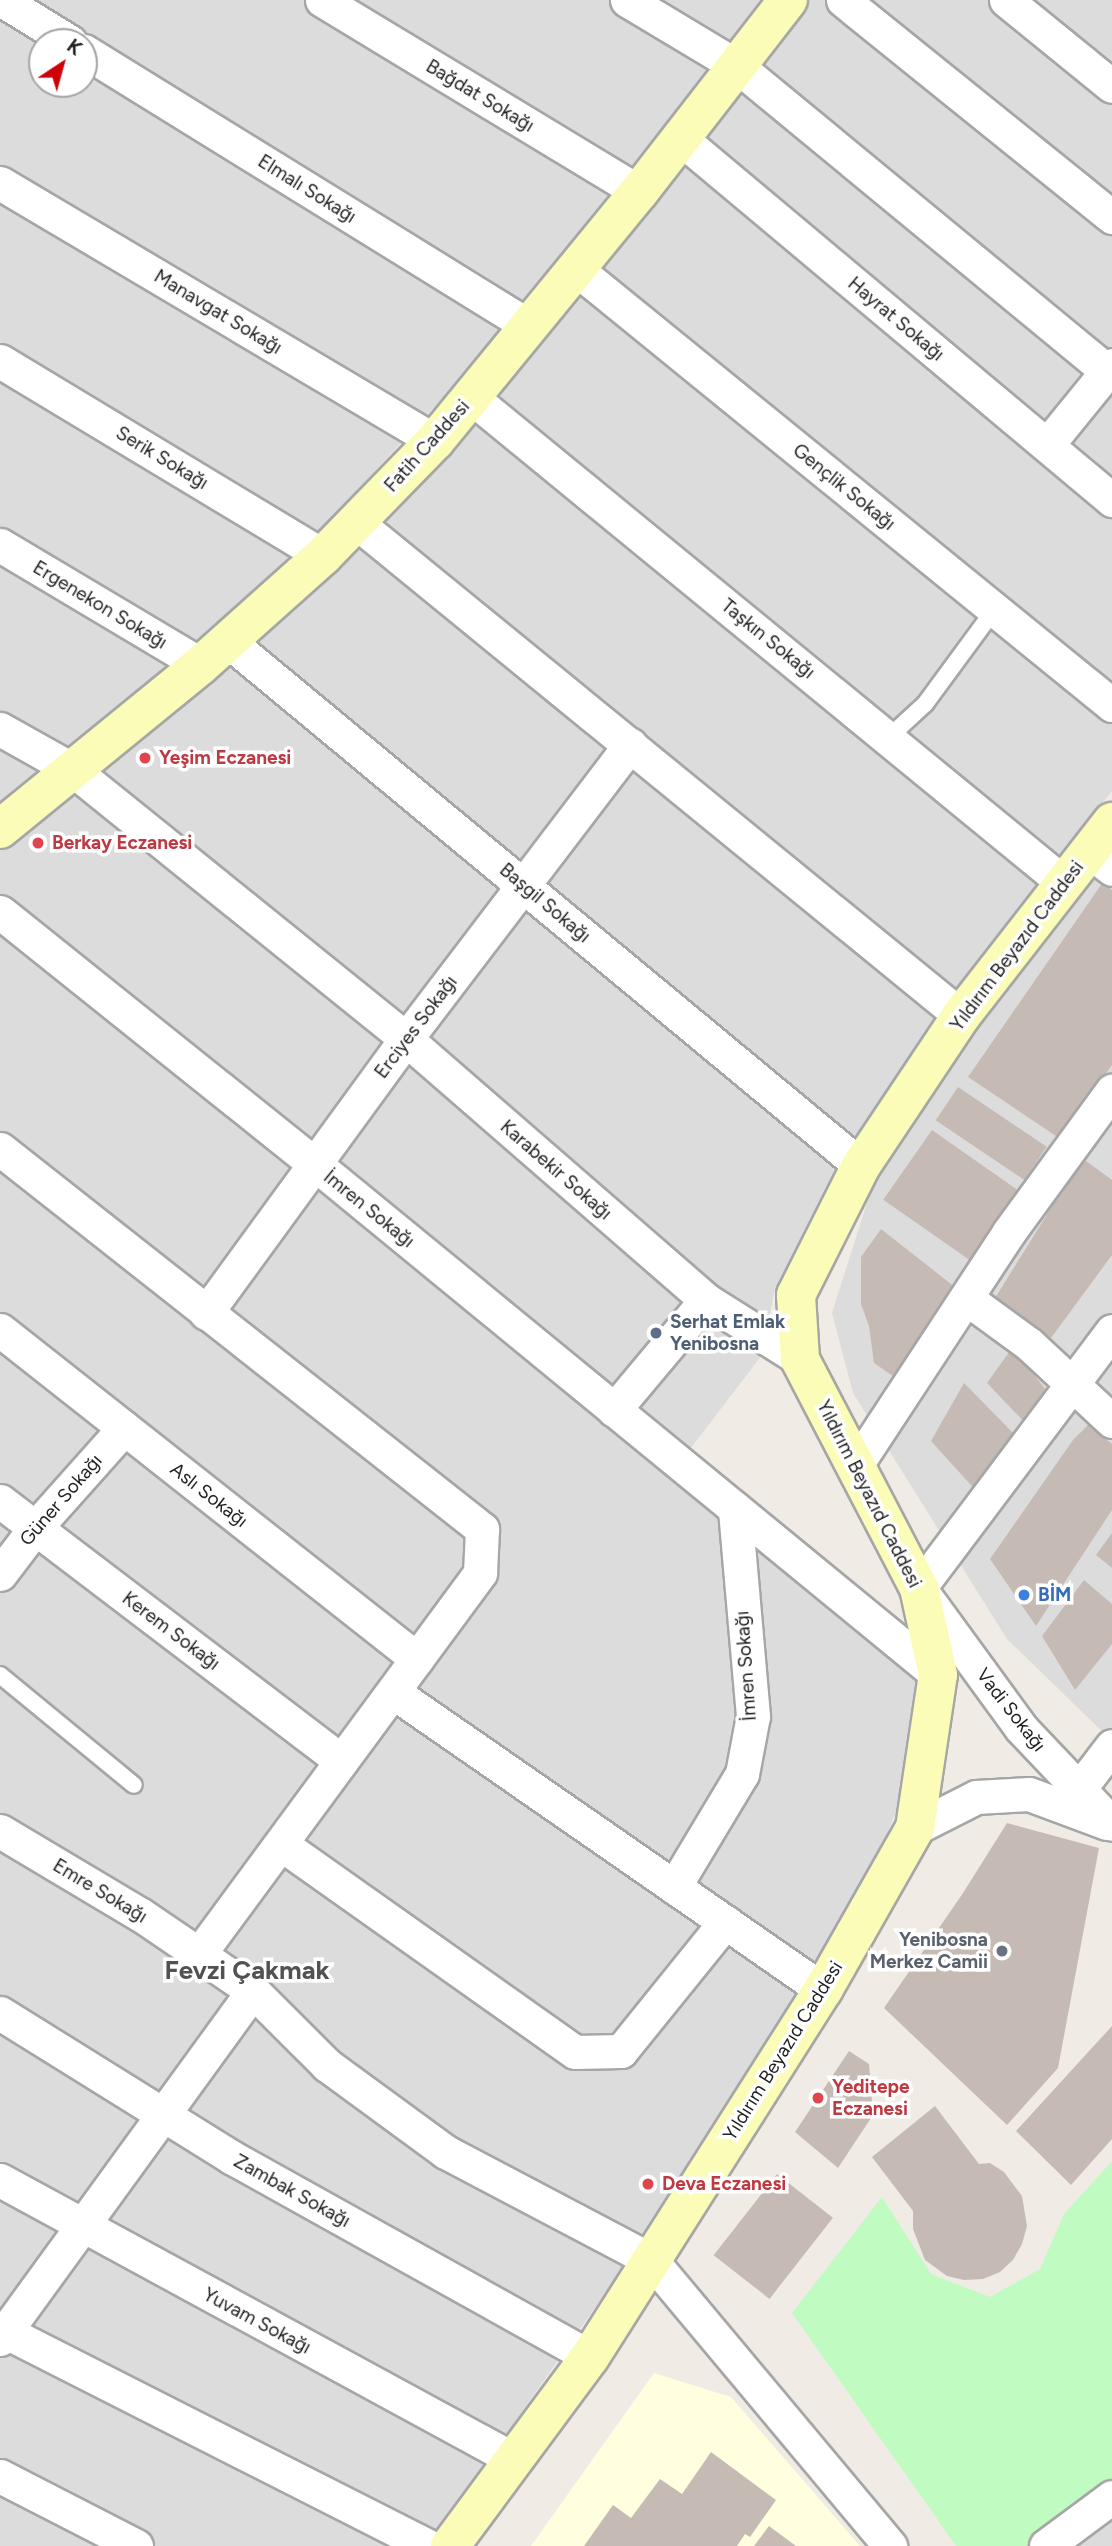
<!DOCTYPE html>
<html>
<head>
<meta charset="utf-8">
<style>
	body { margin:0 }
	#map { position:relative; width:1112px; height:2546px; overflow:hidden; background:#f0ece5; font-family:Figtree,sans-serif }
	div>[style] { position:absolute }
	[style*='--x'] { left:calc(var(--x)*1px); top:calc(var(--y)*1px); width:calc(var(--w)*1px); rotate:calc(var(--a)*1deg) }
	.residential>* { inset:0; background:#dddcdc }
	.education>* { inset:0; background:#fffedf }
	.park>* { inset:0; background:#c0fbc2 }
	.building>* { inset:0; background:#c5bbb4; transform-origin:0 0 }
	.roads { filter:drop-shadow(2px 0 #a6a6a6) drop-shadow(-2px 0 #a6a6a6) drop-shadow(0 2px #a6a6a6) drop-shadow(0 -2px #a6a6a6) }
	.service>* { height:16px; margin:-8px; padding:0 8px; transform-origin:8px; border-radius:8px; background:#fff }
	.minor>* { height:33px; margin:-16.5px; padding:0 16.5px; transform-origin:16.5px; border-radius:16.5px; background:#fff }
	.secondary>* { height:38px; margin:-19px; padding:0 19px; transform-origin:19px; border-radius:19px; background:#fbfcb7 }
	.dots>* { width:19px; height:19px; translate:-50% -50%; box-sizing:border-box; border:4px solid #fff; border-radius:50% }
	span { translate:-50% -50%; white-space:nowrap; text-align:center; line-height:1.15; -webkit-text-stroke:7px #fff; paint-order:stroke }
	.street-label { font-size:19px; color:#1f1f1f }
	.health-label { font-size:19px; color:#be3a42; font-weight:700 }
	.left { translate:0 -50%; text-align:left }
	.service-label { font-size:19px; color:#4e5e75; font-weight:700 }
	.shop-label { font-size:19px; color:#366cbe; font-weight:700 }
	.worship-label { font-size:19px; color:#5b616d; font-weight:700 }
	.right { translate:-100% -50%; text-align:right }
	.district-label { font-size:26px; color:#525252; font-weight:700 }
	.north { position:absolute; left:28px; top:28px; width:70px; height:70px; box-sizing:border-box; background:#fff; border:2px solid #a5a5a5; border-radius:50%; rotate:36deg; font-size:19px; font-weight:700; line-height:28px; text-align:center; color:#1f1f1f }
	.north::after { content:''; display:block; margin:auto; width:24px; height:32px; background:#ce0008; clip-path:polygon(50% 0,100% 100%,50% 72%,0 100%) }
</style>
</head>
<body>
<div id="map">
	<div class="residential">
		<i style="clip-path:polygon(evenodd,0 0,765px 0,466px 373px,321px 529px,156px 682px,0 804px,0 0,42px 42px,84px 42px,84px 84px,42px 84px,42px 42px)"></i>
		<i style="clip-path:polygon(809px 0,1112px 0,1112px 791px,1081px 828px,868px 1118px,775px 1288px,762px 1355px,668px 1478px,917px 1677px,905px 1790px,865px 1887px,669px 2202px,428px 2546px,0 2546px,0 845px,261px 635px,723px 110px)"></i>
		<i style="clip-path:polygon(1112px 849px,1112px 1741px,1007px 1639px,853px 1393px,832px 1313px,872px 1187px,973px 1021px)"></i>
		<i style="clip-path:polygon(1112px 2478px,1112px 2546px,1026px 2546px)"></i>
	</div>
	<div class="education">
		<i style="clip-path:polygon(654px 2373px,731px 2397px,860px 2546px,531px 2546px)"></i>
	</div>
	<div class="park">
		<i style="clip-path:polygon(1112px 2161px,1112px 2478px,1026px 2546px,956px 2546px,792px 2313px,882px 2197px,931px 2274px,990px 2297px,1040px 2269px,1064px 2214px)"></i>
	</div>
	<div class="building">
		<i style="clip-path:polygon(1103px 882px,1112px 890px,1112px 1065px,1059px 1138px,968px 1077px)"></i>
		<i style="left:958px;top:1087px;width:107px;height:40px;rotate:34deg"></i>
		<i style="left:932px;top:1130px;width:108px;height:85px;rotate:35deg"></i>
		<i style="clip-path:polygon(1082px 1158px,1112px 1180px,1112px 1255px,1051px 1338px,995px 1298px)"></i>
		<i style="clip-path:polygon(881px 1229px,960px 1291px,900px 1381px,874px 1363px,869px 1326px,861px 1304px,861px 1257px)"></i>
		<i style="clip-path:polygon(1012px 1348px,1052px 1397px,1030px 1428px,987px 1383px)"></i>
		<i style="clip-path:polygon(964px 1383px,1019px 1439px,979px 1494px,931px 1441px)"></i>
		<i style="clip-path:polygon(1088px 1425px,1112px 1444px,1112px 1510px,1036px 1626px,990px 1559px,1073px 1440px)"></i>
		<i style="clip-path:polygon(1112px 1533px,1112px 1568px,1096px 1555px)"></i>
		<i style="clip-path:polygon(1084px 1580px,1112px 1604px,1112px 1644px,1075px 1690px,1042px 1636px)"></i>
		<i style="clip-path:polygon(1007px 1823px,1099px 1848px,1058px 2068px,1007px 2125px,884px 2008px,963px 1893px)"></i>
		<i style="clip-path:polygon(1112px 2026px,1112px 2139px,1071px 2185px,1016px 2131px)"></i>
		<i style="clip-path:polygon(849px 2051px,869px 2064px,873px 2115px,838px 2168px,795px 2132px)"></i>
		<i style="clip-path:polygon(935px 2106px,979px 2164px,990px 2163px,1004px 2172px,1022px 2196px,1027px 2226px,1022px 2244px,1013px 2260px,1000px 2272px,983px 2279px,964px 2280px,947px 2276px,925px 2260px,913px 2229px,913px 2211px,872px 2157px)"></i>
		<i style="left:777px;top:2174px;width:71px;height:103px;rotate:38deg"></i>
		<i style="clip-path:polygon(711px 2452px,776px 2500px,750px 2537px,745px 2534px,737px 2546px,584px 2546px,613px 2505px,631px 2518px,660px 2479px,682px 2494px)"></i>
		<i style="clip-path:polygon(769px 2526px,796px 2546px,754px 2546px)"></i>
	</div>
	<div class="roads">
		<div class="service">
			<i style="--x:888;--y:738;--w:50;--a:-42.6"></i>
			<i style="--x:925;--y:704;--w:117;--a:-53.7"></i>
			<i style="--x:0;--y:1675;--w:173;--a:39.4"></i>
		</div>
		<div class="minor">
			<i style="--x:2;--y:0;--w:80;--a:31.7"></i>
			<i style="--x:322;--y:0;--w:371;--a:31.2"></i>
			<i style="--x:627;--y:0;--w:128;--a:31"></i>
			<i style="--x:737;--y:66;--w:480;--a:39.5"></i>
			<i style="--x:843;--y:0;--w:346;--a:38.9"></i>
			<i style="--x:1006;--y:0;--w:136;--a:39.1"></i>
			<i style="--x:84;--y:51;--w:523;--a:31.72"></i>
			<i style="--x:680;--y:138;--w:564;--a:39.96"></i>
			<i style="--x:0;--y:183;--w:506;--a:30.67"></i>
			<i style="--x:576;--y:269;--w:691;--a:39.13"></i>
			<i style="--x:0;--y:361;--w:377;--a:31.1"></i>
			<i style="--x:471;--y:397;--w:767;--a:39.34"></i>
			<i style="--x:1047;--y:445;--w:103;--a:-50.9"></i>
			<i style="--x:356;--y:522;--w:781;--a:39.23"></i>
			<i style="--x:0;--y:545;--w:234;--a:30.8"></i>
			<i style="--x:228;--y:641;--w:822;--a:39.67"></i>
			<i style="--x:0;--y:729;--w:84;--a:29.3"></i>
			<i style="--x:73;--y:770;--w:428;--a:38.9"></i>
			<i style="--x:406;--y:1039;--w:398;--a:41"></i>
			<i style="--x:706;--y:1300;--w:111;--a:32.1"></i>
			<i style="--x:1089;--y:851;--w:29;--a:38"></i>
			<i style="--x:0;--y:912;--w:403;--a:38.7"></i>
			<i style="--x:315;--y:1164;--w:806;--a:39.36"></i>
			<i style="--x:0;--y:1149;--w:614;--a:38.25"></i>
			<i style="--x:482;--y:1529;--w:44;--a:92.6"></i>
			<i style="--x:480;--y:1573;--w:473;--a:126.4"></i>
			<i style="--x:966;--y:1298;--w:78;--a:36.1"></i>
			<i style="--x:1029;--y:1344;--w:113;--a:42.9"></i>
			<i style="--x:206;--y:1313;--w:339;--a:-53.9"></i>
			<i style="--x:406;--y:1039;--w:370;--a:-52.7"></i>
			<i style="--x:0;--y:1330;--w:531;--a:38.27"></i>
			<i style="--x:1112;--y:1331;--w:321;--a:126.9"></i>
			<i style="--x:919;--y:1588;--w:173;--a:53.9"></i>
			<i style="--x:1021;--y:1728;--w:132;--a:46.5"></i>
			<i style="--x:614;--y:1410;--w:143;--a:-50.1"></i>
			<i style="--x:856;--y:1465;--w:279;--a:-56.7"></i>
			<i style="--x:1009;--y:1232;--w:175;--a:-53.9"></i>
			<i style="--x:0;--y:1501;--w:429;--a:37.3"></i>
			<i style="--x:0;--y:1574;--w:58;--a:-52.7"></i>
			<i style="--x:35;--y:1528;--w:134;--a:-48.3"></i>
			<i style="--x:393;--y:1692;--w:523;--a:34.72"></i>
			<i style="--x:1079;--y:1789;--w:54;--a:-52.5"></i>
			<i style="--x:915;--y:1828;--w:68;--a:-26.9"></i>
			<i style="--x:976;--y:1797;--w:53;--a:-3.2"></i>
			<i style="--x:1029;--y:1794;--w:83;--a:20.4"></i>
			<i style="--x:0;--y:1831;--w:164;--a:30.8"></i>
			<i style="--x:141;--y:1915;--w:135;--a:34.2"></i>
			<i style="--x:253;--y:1991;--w:105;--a:45"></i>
			<i style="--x:327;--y:2065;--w:147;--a:36.2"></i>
			<i style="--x:446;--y:2152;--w:232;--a:27.8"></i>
			<i style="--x:651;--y:2260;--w:373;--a:50.1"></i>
			<i style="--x:281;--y:1844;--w:360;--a:35.3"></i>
			<i style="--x:575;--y:2052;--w:46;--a:-1.2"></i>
			<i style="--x:621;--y:2051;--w:166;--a:-51.1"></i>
			<i style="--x:674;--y:1887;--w:132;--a:-59"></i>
			<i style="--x:742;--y:1774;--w:59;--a:-79.3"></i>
			<i style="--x:753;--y:1716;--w:208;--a:-95"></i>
			<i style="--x:0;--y:2013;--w:272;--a:31.9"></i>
			<i style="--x:231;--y:2157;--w:411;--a:29.1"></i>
			<i style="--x:0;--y:2180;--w:586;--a:28.53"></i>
			<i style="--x:6;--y:2332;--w:472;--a:26.9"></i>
			<i style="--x:0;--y:2339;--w:430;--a:-54"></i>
			<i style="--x:0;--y:2476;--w:153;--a:27.2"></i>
			<i style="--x:1046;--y:2546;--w:82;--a:-36.6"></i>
		</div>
		<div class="secondary">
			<i style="--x:0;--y:829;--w:259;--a:-39.2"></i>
			<i style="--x:201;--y:665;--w:164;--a:-41.8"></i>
			<i style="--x:323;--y:556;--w:161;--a:-45.8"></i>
			<i style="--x:435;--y:441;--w:322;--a:-50.7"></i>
			<i style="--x:639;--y:192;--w:243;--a:-52.2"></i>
			<i style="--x:450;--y:2546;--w:235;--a:-53.5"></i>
			<i style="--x:590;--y:2357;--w:435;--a:-57.6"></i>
			<i style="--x:823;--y:1990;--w:186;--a:-60.4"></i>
			<i style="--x:915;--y:1828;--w:155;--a:-81.5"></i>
			<i style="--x:938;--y:1675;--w:89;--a:-102.3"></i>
			<i style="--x:919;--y:1588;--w:258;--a:-117.5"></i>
			<i style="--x:800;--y:1359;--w:64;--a:-93.6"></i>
			<i style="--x:796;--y:1295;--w:144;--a:-63.3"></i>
			<i style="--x:861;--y:1166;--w:180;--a:-56.3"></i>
			<i style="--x:961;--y:1016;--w:246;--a:-52.1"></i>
		</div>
	</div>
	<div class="dots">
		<i style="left:145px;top:758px;background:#e0444e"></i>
		<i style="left:38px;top:843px;background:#e0444e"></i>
		<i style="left:656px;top:1333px;background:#5c6f8a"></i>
		<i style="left:1024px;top:1595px;background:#3f7fe0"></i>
		<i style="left:1002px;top:1951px;background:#6b7280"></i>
		<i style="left:818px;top:2098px;background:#e0444e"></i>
		<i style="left:648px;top:2184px;background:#e0444e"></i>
	</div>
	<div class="street-label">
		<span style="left:480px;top:96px;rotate:31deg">Bağdat Sokağı</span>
		<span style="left:307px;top:189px;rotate:32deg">Elmalı Sokağı</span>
		<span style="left:218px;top:312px;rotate:31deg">Manavgat Sokağı</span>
		<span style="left:896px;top:319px;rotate:40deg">Hayrat Sokağı</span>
		<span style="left:427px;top:446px;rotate:-48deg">Fatih Caddesi</span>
		<span style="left:162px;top:458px;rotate:31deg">Serik Sokağı</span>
		<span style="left:844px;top:487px;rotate:39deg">Gençlik Sokağı</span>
		<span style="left:100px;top:605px;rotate:31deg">Ergenekon Sokağı</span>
		<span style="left:768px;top:639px;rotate:39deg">Taşkın Sokağı</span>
		<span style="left:545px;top:903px;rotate:40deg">Başgil Sokağı</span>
		<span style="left:1017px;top:946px;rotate:-53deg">Yıldırım Beyazıd Caddesi</span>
		<span style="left:416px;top:1027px;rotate:-53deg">Erciyes Sokağı</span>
		<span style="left:556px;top:1170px;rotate:41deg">Karabekir Sokağı</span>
		<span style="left:369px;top:1209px;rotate:39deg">İmren Sokağı</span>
		<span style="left:869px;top:1494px;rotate:63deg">Yıldırım Beyazıd Caddesi</span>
		<span style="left:209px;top:1495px;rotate:38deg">Aslı Sokağı</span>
		<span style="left:61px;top:1500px;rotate:-49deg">Güner Sokağı</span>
		<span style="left:171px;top:1631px;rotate:37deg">Kerem Sokağı</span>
		<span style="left:746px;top:1666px;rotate:-94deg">İmren Sokağı</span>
		<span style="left:1011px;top:1710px;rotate:52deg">Vadi Sokağı</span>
		<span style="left:100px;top:1891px;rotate:31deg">Emre Sokağı</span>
		<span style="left:783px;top:2051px;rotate:-58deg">Yıldırım Beyazıd Caddesi</span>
		<span style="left:292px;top:2191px;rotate:29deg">Zambak Sokağı</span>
		<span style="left:257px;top:2321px;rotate:28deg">Yuvam Sokağı</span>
	</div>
	<div class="health-label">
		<span class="left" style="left:159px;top:758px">Yeşim Eczanesi</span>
		<span class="left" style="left:52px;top:843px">Berkay Eczanesi</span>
		<span class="left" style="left:832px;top:2098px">Yeditepe<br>Eczanesi</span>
		<span class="left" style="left:662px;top:2184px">Deva Eczanesi</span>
	</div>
	<div class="service-label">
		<span class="left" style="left:670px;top:1333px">Serhat Emlak<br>Yenibosna</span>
	</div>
	<div class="shop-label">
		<span class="left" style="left:1038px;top:1595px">BİM</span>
	</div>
	<div class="worship-label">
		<span class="right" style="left:988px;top:1951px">Yenibosna<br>Merkez Camii</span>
	</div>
	<div class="district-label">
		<span style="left:247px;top:1971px">Fevzi Çakmak</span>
	</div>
	<div class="north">K</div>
</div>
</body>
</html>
